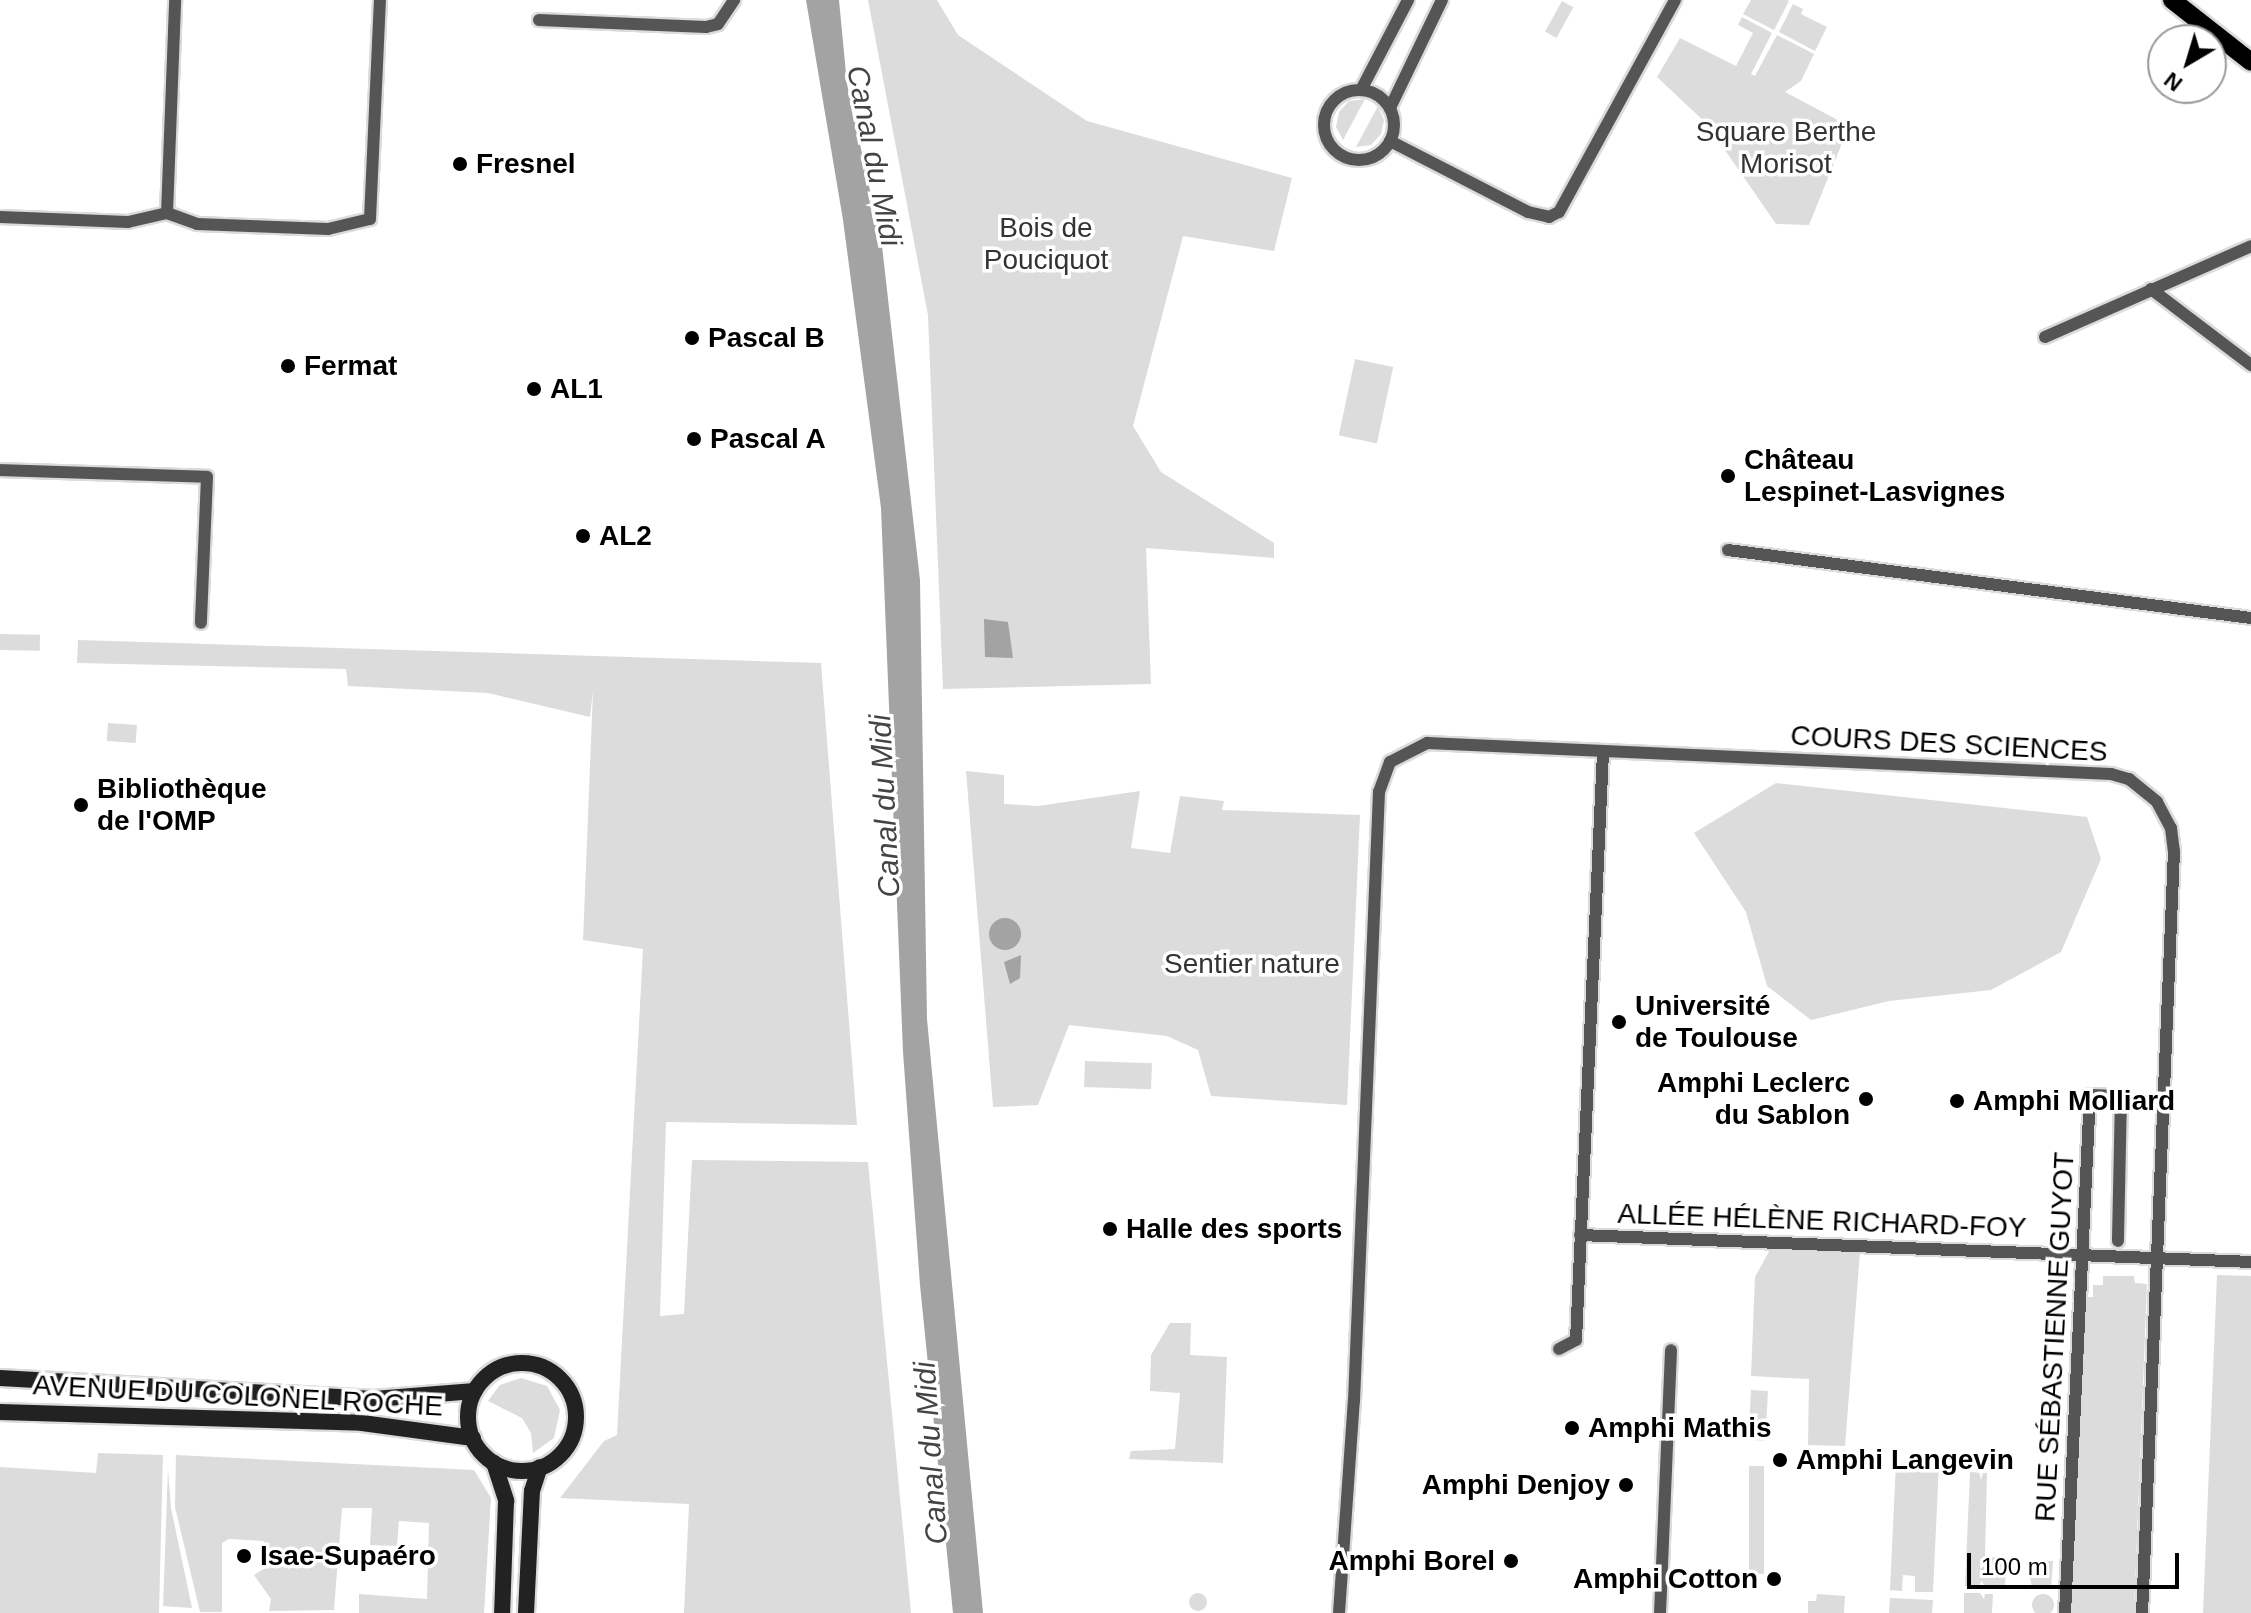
<!DOCTYPE html>
<html>
<head>
<meta charset="utf-8">
<style>
	body { margin:0 }
	#map { position:relative; width:2251px; height:1613px; overflow:hidden; background:#fff; font-family:Helvetica,sans-serif }
	div>[style] { position:absolute }
	[style*='--x'] { left:calc(var(--x)*1px); top:calc(var(--y)*1px); width:calc(var(--w)*1px); rotate:calc(var(--a)*1deg) }
	.green>* { inset:0; background:#dcdcdc; transform-origin:0 0 }
	.round { border-radius:50% }
	.water>* { inset:0; background:#a3a3a3 }
	.roads { filter:drop-shadow(2px 0 #dbdbdb) drop-shadow(-2px 0 #dbdbdb) drop-shadow(0 2px #dbdbdb) drop-shadow(0 -2px #dbdbdb) }
	.street>* { height:12px; margin:-6px; padding:0 6px; transform-origin:6px; border-radius:6px; background:#555 }
	.street>.ring { margin:-6px; padding:0; box-sizing:content-box; background:none; border:12px solid #555; border-radius:50% }
	.secondary>* { height:16px; margin:-8px; padding:0 8px; transform-origin:8px; border-radius:8px; background:#222 }
	.secondary>.ring { margin:-8px; padding:0; box-sizing:content-box; background:none; border:16px solid #222; border-radius:50% }
	.primary>* { height:18px; margin:-9px; padding:0 9px; transform-origin:9px; border-radius:9px; background:#000 }
	.dots>* { width:22px; height:22px; translate:-50% -50%; box-sizing:border-box; border:4px solid #fff; border-radius:50% }
	span { translate:-50% -50%; white-space:nowrap; text-align:center; line-height:1.15; -webkit-text-stroke:7px #fff; paint-order:stroke }
	.park-label { font-size:28px; color:#333 }
	.poi-label { font-size:28px; color:#000; font-weight:700 }
	.left { translate:0 -50%; text-align:left }
	.right { translate:-100% -50%; text-align:right }
	.street-label { font-size:28px; color:#000 }
	.water-label { font-size:30px; color:#444; font-style:italic }
	.north { position:absolute; left:2147px; top:24px; width:80px; height:80px; box-sizing:border-box; background:#fff; border:2px solid #999; border-radius:50%; rotate:218deg; font-size:22px; font-weight:700; line-height:32px; text-align:center; color:#000 }
	.north::after { content:''; display:block; margin:auto; width:28px; height:36px; background:#000; clip-path:polygon(50% 0,100% 100%,50% 72%,0 100%) }
	.scale { position:absolute; left:1967px; top:1553px; width:212px; height:36px; box-sizing:border-box; border:4px solid #000; border-top:0; padding-left:10px; font-size:24px; line-height:28px; white-space:nowrap; color:#000; -webkit-text-stroke:6px #fff; paint-order:stroke }
</style>
</head>
<body>
<div id="map">
	<div class="green">
		<i style="clip-path:polygon(868px 0,937px 0,958px 35px,1087px 121px,1292px 178px,1274px 251px,1183px 236px,1133px 426px,1161px 472px,1274px 543px,1274px 558px,1146px 548px,1151px 684px,943px 689px,928px 315px)"></i>
		<i style="clip-path:polygon(1751px 0,1787px 0,1789px 1px,1774px 30px,1743px 14px)"></i>
		<i style="left:1562px;top:1px;width:13px;height:35px;rotate:29deg"></i>
		<i style="clip-path:polygon(1793px 4px,1803px 9px,1801px 14px,1827px 27px,1815px 51px,1779px 32px)"></i>
		<i style="clip-path:polygon(1742px 17px,1772px 33px,1751px 74px,1755px 76px,1777px 35px,1814px 54px,1801px 81px,1785px 92px,1849px 126px,1809px 225px,1776px 224px,1707px 124px,1657px 77px,1680px 38px,1736px 66px,1753px 33px,1738px 25px)"></i>
		<i style="clip-path:polygon(1365px 99px,1343px 140px,1336px 127px,1339px 112px,1349px 101px)"></i>
		<i style="clip-path:polygon(1378px 106px,1384px 120px,1381px 134px,1371px 145px,1356px 147px)"></i>
		<i style="left:1355px;top:359px;width:39px;height:78px;rotate:12deg"></i>
		<i style="left:0;top:634px;width:40px;height:16px;rotate:1deg"></i>
		<i style="clip-path:polygon(78px 640px,821px 663px,857px 1125px,666px 1122px,660px 1316px,684px 1314px,692px 1160px,868px 1162px,911px 1613px,684px 1613px,689px 1504px,560px 1498px,604px 1441px,617px 1435px,643px 949px,583px 940px,593px 691px,590px 717px,488px 693px,348px 686px,346px 669px,77px 663px)"></i>
		<i style="left:108px;top:723px;width:29px;height:18px;rotate:4deg"></i>
		<i style="clip-path:polygon(966px 771px,1004px 775px,1004px 804px,1038px 806px,1140px 791px,1131px 848px,1170px 853px,1180px 796px,1224px 801px,1222px 810px,1360px 815px,1347px 1105px,1211px 1096px,1198px 1050px,1167px 1036px,1069px 1025px,1038px 1105px,993px 1107px)"></i>
		<i style="clip-path:polygon(1776px 783px,2087px 817px,2101px 859px,2061px 952px,1991px 990px,1889px 1001px,1811px 1020px,1767px 986px,1746px 912px,1694px 833px)"></i>
		<i style="left:1085px;top:1061px;width:67px;height:26px;rotate:2deg"></i>
		<i style="clip-path:polygon(1772px 1246px,1860px 1252px,1845px 1446px,1808px 1445px,1809px 1379px,1751px 1376px,1755px 1277px)"></i>
		<i style="clip-path:polygon(2217px 1275px,2251px 1276px,2251px 1613px,2203px 1613px)"></i>
		<i style="clip-path:polygon(2103px 1276px,2134px 1276px,2135px 1283px,2147px 1284px,2134px 1613px,2073px 1613px,2086px 1297px,2093px 1297px,2093px 1285px,2103px 1285px)"></i>
		<i style="clip-path:polygon(1170px 1323px,1191px 1323px,1190px 1355px,1227px 1357px,1223px 1463px,1129px 1459px,1131px 1451px,1175px 1449px,1180px 1393px,1150px 1391px,1151px 1355px)"></i>
		<i style="clip-path:polygon(521px 1378px,547px 1386px,560px 1410px,554px 1438px,533px 1453px,531px 1433px,522px 1418px,488px 1401px,500px 1385px)"></i>
		<i style="left:1751px;top:1390px;width:17px;height:50px;rotate:3deg"></i>
		<i style="clip-path:polygon(98px 1453px,163px 1455px,159px 1613px,0 1613px,0 1467px,96px 1473px)"></i>
		<i style="clip-path:polygon(176px 1455px,474px 1470px,491px 1498px,484px 1613px,359px 1613px,359px 1594px,427px 1599px,429px 1523px,399px 1521px,397px 1546px,370px 1545px,372px 1508px,342px 1508px,334px 1610px,269px 1611px,271px 1599px,254px 1575px,267px 1567px,264px 1541px,229px 1539px,222px 1543px,222px 1612px,200px 1612px,175px 1507px)"></i>
		<i style="clip-path:polygon(1896px 1462px,1939px 1464px,1933px 1592px,1915px 1592px,1915px 1576px,1903px 1575px,1902px 1591px,1890px 1590px)"></i>
		<i style="left:1749px;top:1466px;width:15px;height:108px"></i>
		<i style="clip-path:polygon(168px 1469px,171px 1508px,192px 1608px,163px 1606px)"></i>
		<i style="clip-path:polygon(1970px 1472px,1987px 1473px,1985px 1557px,2006px 1557px,2005px 1587px,1986px 1587px,1981px 1581px,1980px 1586px,1965px 1586px)"></i>
		<i style="clip-path:polygon(2027px 1560px,2053px 1561px,2051px 1589px,2032px 1588px)"></i>
		<i class="round" style="left:1189px;top:1593px;width:18px;height:18px"></i>
		<i style="clip-path:polygon(1964px 1593px,1980px 1593px,1984px 1599px,1985px 1594px,1993px 1594px,1992px 1613px,1964px 1613px)"></i>
		<i class="round" style="left:2032px;top:1594px;width:22px;height:22px"></i>
		<i style="clip-path:polygon(1817px 1594px,1845px 1596px,1844px 1613px,1808px 1613px,1808px 1601px,1816px 1601px)"></i>
		<i style="clip-path:polygon(1890px 1598px,1933px 1600px,1932px 1613px,1889px 1613px)"></i>
	</div>
	<div class="water">
		<i style="clip-path:polygon(806px 0,839px 0,847px 84px,882px 246px,920px 580px,927px 1019px,983px 1613px,953px 1613px,920px 1285px,903px 1052px,881px 508px,843px 220px)"></i>
		<i style="clip-path:polygon(984px 619px,1008px 622px,1013px 658px,985px 657px)"></i>
		<i class="round" style="left:989px;top:918px;width:32px;height:32px"></i>
		<i style="clip-path:polygon(1021px 955px,1020px 978px,1010px 984px,1004px 962px)"></i>
	</div>
	<div class="roads">
		<div class="street">
			<i style="--x:539;--y:20;--w:167;--a:2.4"></i>
			<i style="--x:706;--y:27;--w:12;--a:-14"></i>
			<i style="--x:718;--y:24;--w:29;--a:-56"></i>
			<i style="--x:1361;--y:90;--w:102;--a:-62.4"></i>
			<i class="ring" style="left:1324px;top:90px;width:58px;height:58px"></i>
			<i style="--x:1390;--y:108;--w:120;--a:-64.3"></i>
			<i style="--x:1390;--y:141;--w:155;--a:27.2"></i>
			<i style="--x:1528;--y:212;--w:22;--a:13"></i>
			<i style="--x:1549;--y:217;--w:11;--a:-27"></i>
			<i style="--x:1559;--y:212;--w:242;--a:-61.3"></i>
			<i style="--x:167;--y:213;--w:213;--a:-87.8"></i>
			<i style="--x:0;--y:217;--w:128;--a:2.2"></i>
			<i style="--x:128;--y:222;--w:40;--a:-13"></i>
			<i style="--x:167;--y:213;--w:32;--a:20"></i>
			<i style="--x:197;--y:224;--w:131;--a:2.2"></i>
			<i style="--x:328;--y:229;--w:43;--a:-13.4"></i>
			<i style="--x:370;--y:219;--w:219;--a:-87.4"></i>
			<i style="--x:2151;--y:289;--w:126;--a:37.2"></i>
			<i style="--x:2045;--y:337;--w:225;--a:-23.8"></i>
			<i style="--x:0;--y:470;--w:207;--a:1.9"></i>
			<i style="--x:207;--y:477;--w:146;--a:92.4"></i>
			<i style="--x:1728;--y:550;--w:527;--a:7.41"></i>
			<i style="--x:1580;--y:1235;--w:672;--a:2.3"></i>
			<i style="--x:1559;--y:1349;--w:19;--a:-28"></i>
			<i style="--x:1576;--y:1340;--w:589;--a:-87.37"></i>
			<i style="--x:1339;--y:1613;--w:213;--a:-86"></i>
			<i style="--x:1354;--y:1401;--w:610;--a:-87.65"></i>
			<i style="--x:1379;--y:792;--w:32;--a:-70"></i>
			<i style="--x:1390;--y:762;--w:42;--a:-27.2"></i>
			<i style="--x:1427;--y:743;--w:685;--a:2.59"></i>
			<i style="--x:2111;--y:774;--w:19;--a:16"></i>
			<i style="--x:2129;--y:779;--w:36;--a:39"></i>
			<i style="--x:2157;--y:802;--w:30;--a:62"></i>
			<i style="--x:2171;--y:828;--w:23;--a:83"></i>
			<i style="--x:2174;--y:851;--w:763;--a:92.4"></i>
			<i style="--x:1660;--y:1613;--w:263;--a:-87.6"></i>
			<i style="--x:2065;--y:1613;--w:519;--a:-87.24"></i>
			<i style="--x:2090;--y:1095;--w:31;--a:2"></i>
			<i style="--x:2121;--y:1096;--w:145;--a:91.2"></i>
		</div>
		<div class="secondary">
			<i class="ring" style="left:468px;top:1363px;width:92px;height:92px"></i>
			<i style="--x:0;--y:1378;--w:375;--a:3.2"></i>
			<i style="--x:374;--y:1399;--w:101;--a:-4.5"></i>
			<i style="--x:0;--y:1412;--w:362;--a:1.7"></i>
			<i style="--x:362;--y:1423;--w:112;--a:7.7"></i>
			<i style="--x:494;--y:1463;--w:40;--a:72"></i>
			<i style="--x:506;--y:1501;--w:112;--a:92"></i>
			<i style="--x:526;--y:1613;--w:122;--a:-87.2"></i>
			<i style="--x:532;--y:1491;--w:25;--a:-72"></i>
		</div>
		<div class="primary">
			<i style="--x:2172;--y:0;--w:100;--a:38.1"></i>
		</div>
	</div>
	<div class="dots">
		<i style="left:460px;top:164px;background:#000"></i>
		<i style="left:692px;top:338px;background:#000"></i>
		<i style="left:288px;top:366px;background:#000"></i>
		<i style="left:534px;top:389px;background:#000"></i>
		<i style="left:694px;top:439px;background:#000"></i>
		<i style="left:1728px;top:476px;background:#000"></i>
		<i style="left:583px;top:536px;background:#000"></i>
		<i style="left:81px;top:805px;background:#000"></i>
		<i style="left:1619px;top:1022px;background:#000"></i>
		<i style="left:1866px;top:1099px;background:#000"></i>
		<i style="left:1957px;top:1101px;background:#000"></i>
		<i style="left:1110px;top:1229px;background:#000"></i>
		<i style="left:1572px;top:1428px;background:#000"></i>
		<i style="left:1780px;top:1460px;background:#000"></i>
		<i style="left:1626px;top:1485px;background:#000"></i>
		<i style="left:244px;top:1556px;background:#000"></i>
		<i style="left:1511px;top:1561px;background:#000"></i>
		<i style="left:1774px;top:1579px;background:#000"></i>
	</div>
	<div class="park-label">
		<span style="left:1786px;top:148px">Square Berthe<br>Morisot</span>
		<span style="left:1046px;top:244px">Bois de<br>Pouciquot</span>
		<span style="left:1252px;top:964px">Sentier nature</span>
	</div>
	<div class="poi-label">
		<span class="left" style="left:476px;top:164px">Fresnel</span>
		<span class="left" style="left:708px;top:338px">Pascal B</span>
		<span class="left" style="left:304px;top:366px">Fermat</span>
		<span class="left" style="left:550px;top:389px">AL1</span>
		<span class="left" style="left:710px;top:439px">Pascal A</span>
		<span class="left" style="left:1744px;top:476px">Château<br>Lespinet-Lasvignes</span>
		<span class="left" style="left:599px;top:536px">AL2</span>
		<span class="left" style="left:97px;top:805px">Bibliothèque<br>de l'OMP</span>
		<span class="left" style="left:1635px;top:1022px">Université<br>de Toulouse</span>
		<span class="right" style="left:1850px;top:1099px">Amphi Leclerc<br>du Sablon</span>
		<span class="left" style="left:1973px;top:1101px">Amphi Molliard</span>
		<span class="left" style="left:1126px;top:1229px">Halle des sports</span>
		<span class="left" style="left:1588px;top:1428px">Amphi Mathis</span>
		<span class="left" style="left:1796px;top:1460px">Amphi Langevin</span>
		<span class="right" style="left:1610px;top:1485px">Amphi Denjoy</span>
		<span class="left" style="left:260px;top:1556px">Isae-Supaéro</span>
		<span class="right" style="left:1495px;top:1561px">Amphi Borel</span>
		<span class="right" style="left:1758px;top:1579px">Amphi Cotton</span>
	</div>
	<div class="street-label">
		<span style="left:1949px;top:744px;rotate:3deg">COURS DES SCIENCES</span>
		<span style="left:1822px;top:1221px;rotate:2deg">ALLÉE HÉLÈNE RICHARD-FOY</span>
		<span style="left:2055px;top:1337px;rotate:-87deg">RUE SÉBASTIENNE GUYOT</span>
		<span style="left:238px;top:1396px;rotate:3deg">AVENUE DU COLONEL ROCHE</span>
	</div>
	<div class="water-label">
		<span style="left:874px;top:156px;rotate:79deg">Canal du Midi</span>
		<span style="left:885px;top:806px;rotate:-93deg">Canal du Midi</span>
		<span style="left:931px;top:1453px;rotate:-94deg">Canal du Midi</span>
	</div>
	<div class="north">N</div>
	<div class="scale">100 m</div>
</div>
</body>
</html>
